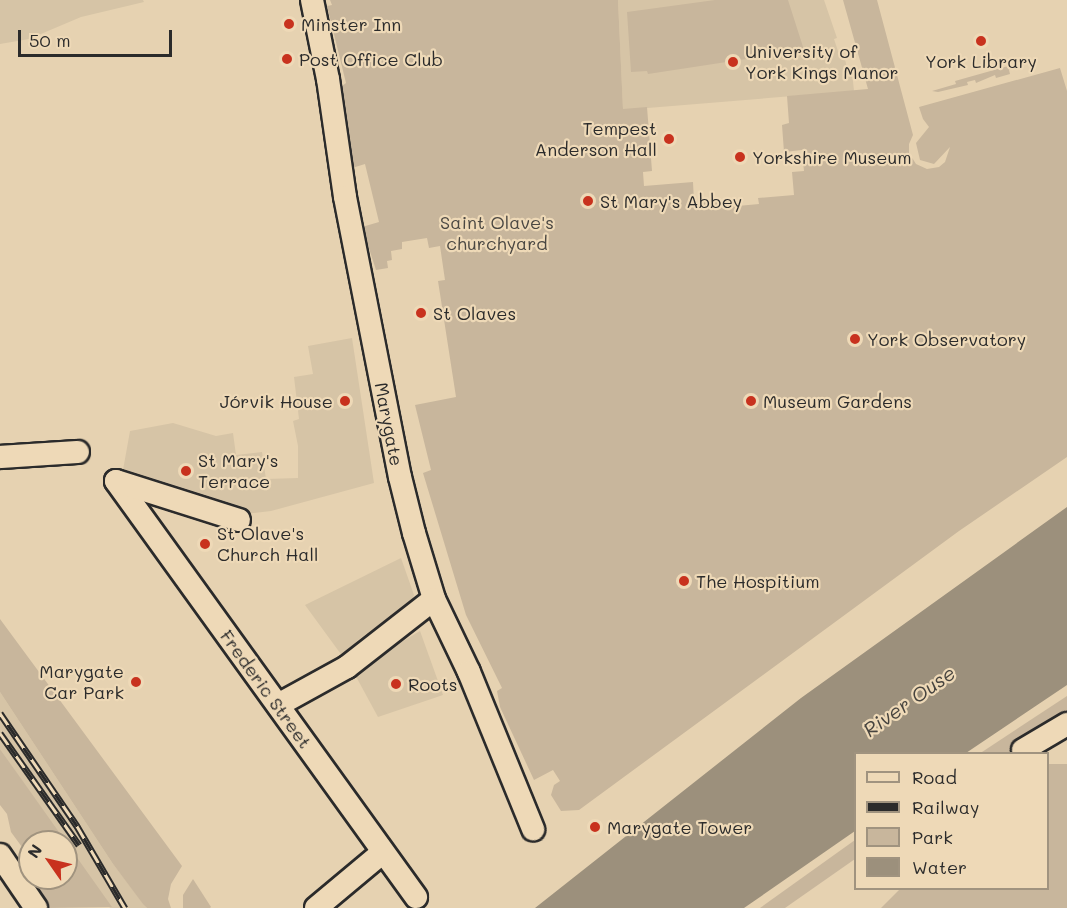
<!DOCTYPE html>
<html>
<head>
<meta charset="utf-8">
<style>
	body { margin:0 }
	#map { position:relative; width:1067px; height:908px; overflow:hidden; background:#e6d2b1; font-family:Mali,sans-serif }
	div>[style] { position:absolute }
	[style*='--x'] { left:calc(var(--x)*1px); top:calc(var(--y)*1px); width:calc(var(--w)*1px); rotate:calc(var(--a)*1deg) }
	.built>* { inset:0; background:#d6c4a6 }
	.green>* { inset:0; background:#c8b69c }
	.water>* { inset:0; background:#9c907c }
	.roads { filter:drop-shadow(2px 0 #2b2b2b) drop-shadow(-2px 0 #2b2b2b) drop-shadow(0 2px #2b2b2b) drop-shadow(0 -2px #2b2b2b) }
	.minor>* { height:22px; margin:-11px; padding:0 11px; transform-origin:11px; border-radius:11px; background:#eed9b7 }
	.rail>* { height:7px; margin-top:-3.5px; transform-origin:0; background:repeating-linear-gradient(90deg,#eed9b7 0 14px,#2b2b2b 0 28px); box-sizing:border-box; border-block:2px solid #2b2b2b }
	.dots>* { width:16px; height:16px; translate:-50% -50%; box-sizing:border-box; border:3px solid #eed9b7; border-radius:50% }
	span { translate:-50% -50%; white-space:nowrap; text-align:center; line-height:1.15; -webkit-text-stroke:4.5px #eed9b7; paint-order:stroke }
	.poi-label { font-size:18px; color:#2b2b2b }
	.left { translate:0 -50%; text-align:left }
	.right { translate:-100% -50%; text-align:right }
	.park-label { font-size:18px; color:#4a4742 }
	.street-label { font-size:18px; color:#2b2b2b }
	.water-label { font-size:20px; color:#47443f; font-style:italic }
	.legend { position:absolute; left:854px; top:752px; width:195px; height:138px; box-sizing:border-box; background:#eed9b7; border:2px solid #a0937f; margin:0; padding:8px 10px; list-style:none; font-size:18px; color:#2b2b2b }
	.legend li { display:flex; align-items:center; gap:12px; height:30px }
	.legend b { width:30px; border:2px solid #a0937f }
	.north { position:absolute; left:18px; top:830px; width:60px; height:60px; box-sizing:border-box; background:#eed9b7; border:2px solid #a0937f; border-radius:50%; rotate:304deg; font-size:16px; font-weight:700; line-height:24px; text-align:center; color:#2b2b2b }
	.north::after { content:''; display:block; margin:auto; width:21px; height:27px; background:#c8321e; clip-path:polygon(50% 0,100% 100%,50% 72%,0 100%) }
	.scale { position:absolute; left:18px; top:30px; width:154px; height:27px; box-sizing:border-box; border:3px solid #2b2b2b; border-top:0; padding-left:8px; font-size:18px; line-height:21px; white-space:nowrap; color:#2b2b2b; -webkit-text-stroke:4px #eed9b7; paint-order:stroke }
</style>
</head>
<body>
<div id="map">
	<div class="built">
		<i style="clip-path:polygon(0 0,143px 0,144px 2px,81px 17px,29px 39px,0 44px)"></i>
		<i style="clip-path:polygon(618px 0,824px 0,837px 38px,834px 39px,838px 51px,843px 51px,848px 72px,852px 72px,854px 91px,623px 110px)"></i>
		<i style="clip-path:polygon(352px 338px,374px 483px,271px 511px,244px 514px,123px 470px,130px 431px,173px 423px,216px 436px,233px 433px,236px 455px,262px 452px,266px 479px,298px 478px,298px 446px,293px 421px,299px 419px,294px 377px,313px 374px,308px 346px)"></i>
		<i style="clip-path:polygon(401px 558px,414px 595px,412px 600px,358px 640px,343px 657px,305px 605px)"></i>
		<i style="clip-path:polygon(420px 631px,443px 695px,378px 717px,353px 671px)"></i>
		<i style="clip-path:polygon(0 692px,113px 864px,147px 908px,110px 908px,0 749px)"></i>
	</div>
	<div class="green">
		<i style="clip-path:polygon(330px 0,618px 0,623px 109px,647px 107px,652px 171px,643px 172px,644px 186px,693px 182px,694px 202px,726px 200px,727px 207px,759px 204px,758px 198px,794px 195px,792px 172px,804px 171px,802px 150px,784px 152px,782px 125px,789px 123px,787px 96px,868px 89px,843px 0,877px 0,913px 135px,909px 144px,909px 153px,916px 164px,927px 169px,939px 167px,945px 162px,950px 147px,934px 164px,920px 160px,916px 143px,929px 127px,923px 119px,919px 107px,1060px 68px,1067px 91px,1067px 457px,959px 531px,579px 810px,561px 811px,551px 795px,554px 785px,560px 781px,553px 770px,534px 780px,500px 707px,497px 691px,502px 688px,466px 615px,423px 473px,431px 470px,415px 405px,456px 397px,438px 281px,445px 280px,440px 246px,429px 248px,427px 238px,402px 242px,402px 249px,391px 251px,392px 260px,387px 261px,388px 268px,376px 270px,362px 227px,379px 222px,365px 164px,352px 168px,342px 86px,346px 83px,327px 6px,332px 5px)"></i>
		<i style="clip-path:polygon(715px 0,788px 0,804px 50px,648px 74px,647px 71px,631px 72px,627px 12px)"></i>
		<i style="clip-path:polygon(1022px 62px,1023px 66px,1009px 70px,1010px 74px,996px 78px,995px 75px,976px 83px,975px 80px,967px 82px,968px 85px,938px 92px,932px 91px,956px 84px,955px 81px)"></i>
		<i style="clip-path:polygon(0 619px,182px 866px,171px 884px,168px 899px,171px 908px,147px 908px,143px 904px,113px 864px,0 692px)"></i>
		<i style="clip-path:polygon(1067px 696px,1067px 717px,1011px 753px,979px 754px)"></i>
		<i style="clip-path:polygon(0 749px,27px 787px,112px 907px,47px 908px,24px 877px,30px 874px,30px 878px,66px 878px,66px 842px,30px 842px,30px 858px,11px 832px,7px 814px,0 805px)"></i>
		<i style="clip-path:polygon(1048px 764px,1067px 764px,1067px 908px,881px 908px,900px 889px,1048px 888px)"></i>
		<i style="clip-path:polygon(855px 840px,855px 859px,785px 908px,760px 908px)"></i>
		<i style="clip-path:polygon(193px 879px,211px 907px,210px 908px,183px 908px,183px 895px)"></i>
	</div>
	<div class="water">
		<i style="clip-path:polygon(1067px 507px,1067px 685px,966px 753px,856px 754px,855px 831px,744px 908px,535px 908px,801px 698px)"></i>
	</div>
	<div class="roads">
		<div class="minor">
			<i style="--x:312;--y:0;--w:81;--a:78.6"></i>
			<i style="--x:328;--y:79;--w:119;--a:81.8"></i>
			<i style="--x:345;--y:197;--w:285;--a:78.9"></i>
			<i style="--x:400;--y:477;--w:58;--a:76"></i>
			<i style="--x:414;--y:533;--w:69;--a:73.1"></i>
			<i style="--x:434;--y:599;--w:81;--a:64.4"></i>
			<i style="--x:469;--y:672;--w:170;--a:67.8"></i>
			<i style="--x:0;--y:457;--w:78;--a:-3.7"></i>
			<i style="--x:116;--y:481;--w:513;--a:54.2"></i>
			<i style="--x:116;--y:481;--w:129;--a:17.6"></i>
			<i style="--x:278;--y:705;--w:79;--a:-28.8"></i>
			<i style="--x:347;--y:667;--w:110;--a:-38"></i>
			<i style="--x:1023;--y:750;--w:51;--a:-30.6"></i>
			<i style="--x:0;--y:855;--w:64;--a:55.8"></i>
			<i style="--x:316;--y:908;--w:87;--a:-39.9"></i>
		</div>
	</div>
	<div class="rail">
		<i style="--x:0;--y:713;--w:137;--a:55.7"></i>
		<i style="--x:77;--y:826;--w:95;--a:59.7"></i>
		<i style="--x:0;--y:733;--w:137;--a:54.8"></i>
	</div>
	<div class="dots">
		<i style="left:289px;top:24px;background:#c8321e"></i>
		<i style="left:981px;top:41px;background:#c8321e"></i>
		<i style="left:287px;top:59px;background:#c8321e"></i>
		<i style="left:733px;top:62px;background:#c8321e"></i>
		<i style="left:669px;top:139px;background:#c8321e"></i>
		<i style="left:740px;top:157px;background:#c8321e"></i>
		<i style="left:588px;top:201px;background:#c8321e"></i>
		<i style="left:421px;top:313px;background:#c8321e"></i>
		<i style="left:855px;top:339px;background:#c8321e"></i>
		<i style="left:345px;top:401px;background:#c8321e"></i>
		<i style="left:751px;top:401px;background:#c8321e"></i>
		<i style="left:186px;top:471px;background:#c8321e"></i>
		<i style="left:205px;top:544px;background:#c8321e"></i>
		<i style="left:684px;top:581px;background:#c8321e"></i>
		<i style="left:136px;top:682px;background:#c8321e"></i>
		<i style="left:396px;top:684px;background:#c8321e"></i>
		<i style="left:595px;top:827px;background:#c8321e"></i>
	</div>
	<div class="poi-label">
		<span class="left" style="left:301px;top:24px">Minster Inn</span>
		<span class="left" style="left:745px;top:62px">University of<br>York Kings Manor</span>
		<span class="left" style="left:299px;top:59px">Post Office Club</span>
		<span style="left:981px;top:61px">York Library</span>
		<span class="right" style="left:657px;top:139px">Tempest<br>Anderson Hall</span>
		<span class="left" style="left:752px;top:157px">Yorkshire Museum</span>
		<span class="left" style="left:600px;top:201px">St Mary's Abbey</span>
		<span class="left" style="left:433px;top:313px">St Olaves</span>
		<span class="left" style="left:867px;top:339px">York Observatory</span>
		<span class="right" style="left:333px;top:401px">Jórvik House</span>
		<span class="left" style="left:763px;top:401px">Museum Gardens</span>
		<span class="left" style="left:198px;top:471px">St Mary's<br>Terrace</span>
		<span class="left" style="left:217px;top:544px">St Olave's<br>Church Hall</span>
		<span class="left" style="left:696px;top:581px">The Hospitium</span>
		<span class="right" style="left:124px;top:682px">Marygate<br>Car Park</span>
		<span class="left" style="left:408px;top:684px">Roots</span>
		<span class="left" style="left:607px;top:827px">Marygate Tower</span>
	</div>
	<div class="park-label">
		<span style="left:497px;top:233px">Saint Olave's<br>churchyard</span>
	</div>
	<div class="street-label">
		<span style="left:389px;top:424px;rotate:79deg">Marygate</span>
		<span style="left:266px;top:689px;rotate:54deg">Frederic Street</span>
	</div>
	<div class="water-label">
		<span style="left:909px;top:701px;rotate:-35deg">River Ouse</span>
	</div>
	<ul class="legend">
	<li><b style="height:8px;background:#eed9b7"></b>Road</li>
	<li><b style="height:8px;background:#2b2b2b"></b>Railway</li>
	<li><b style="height:16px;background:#c8b69c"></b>Park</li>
	<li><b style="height:16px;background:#9c907c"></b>Water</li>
	</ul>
	<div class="north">N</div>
	<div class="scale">50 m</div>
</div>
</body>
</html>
